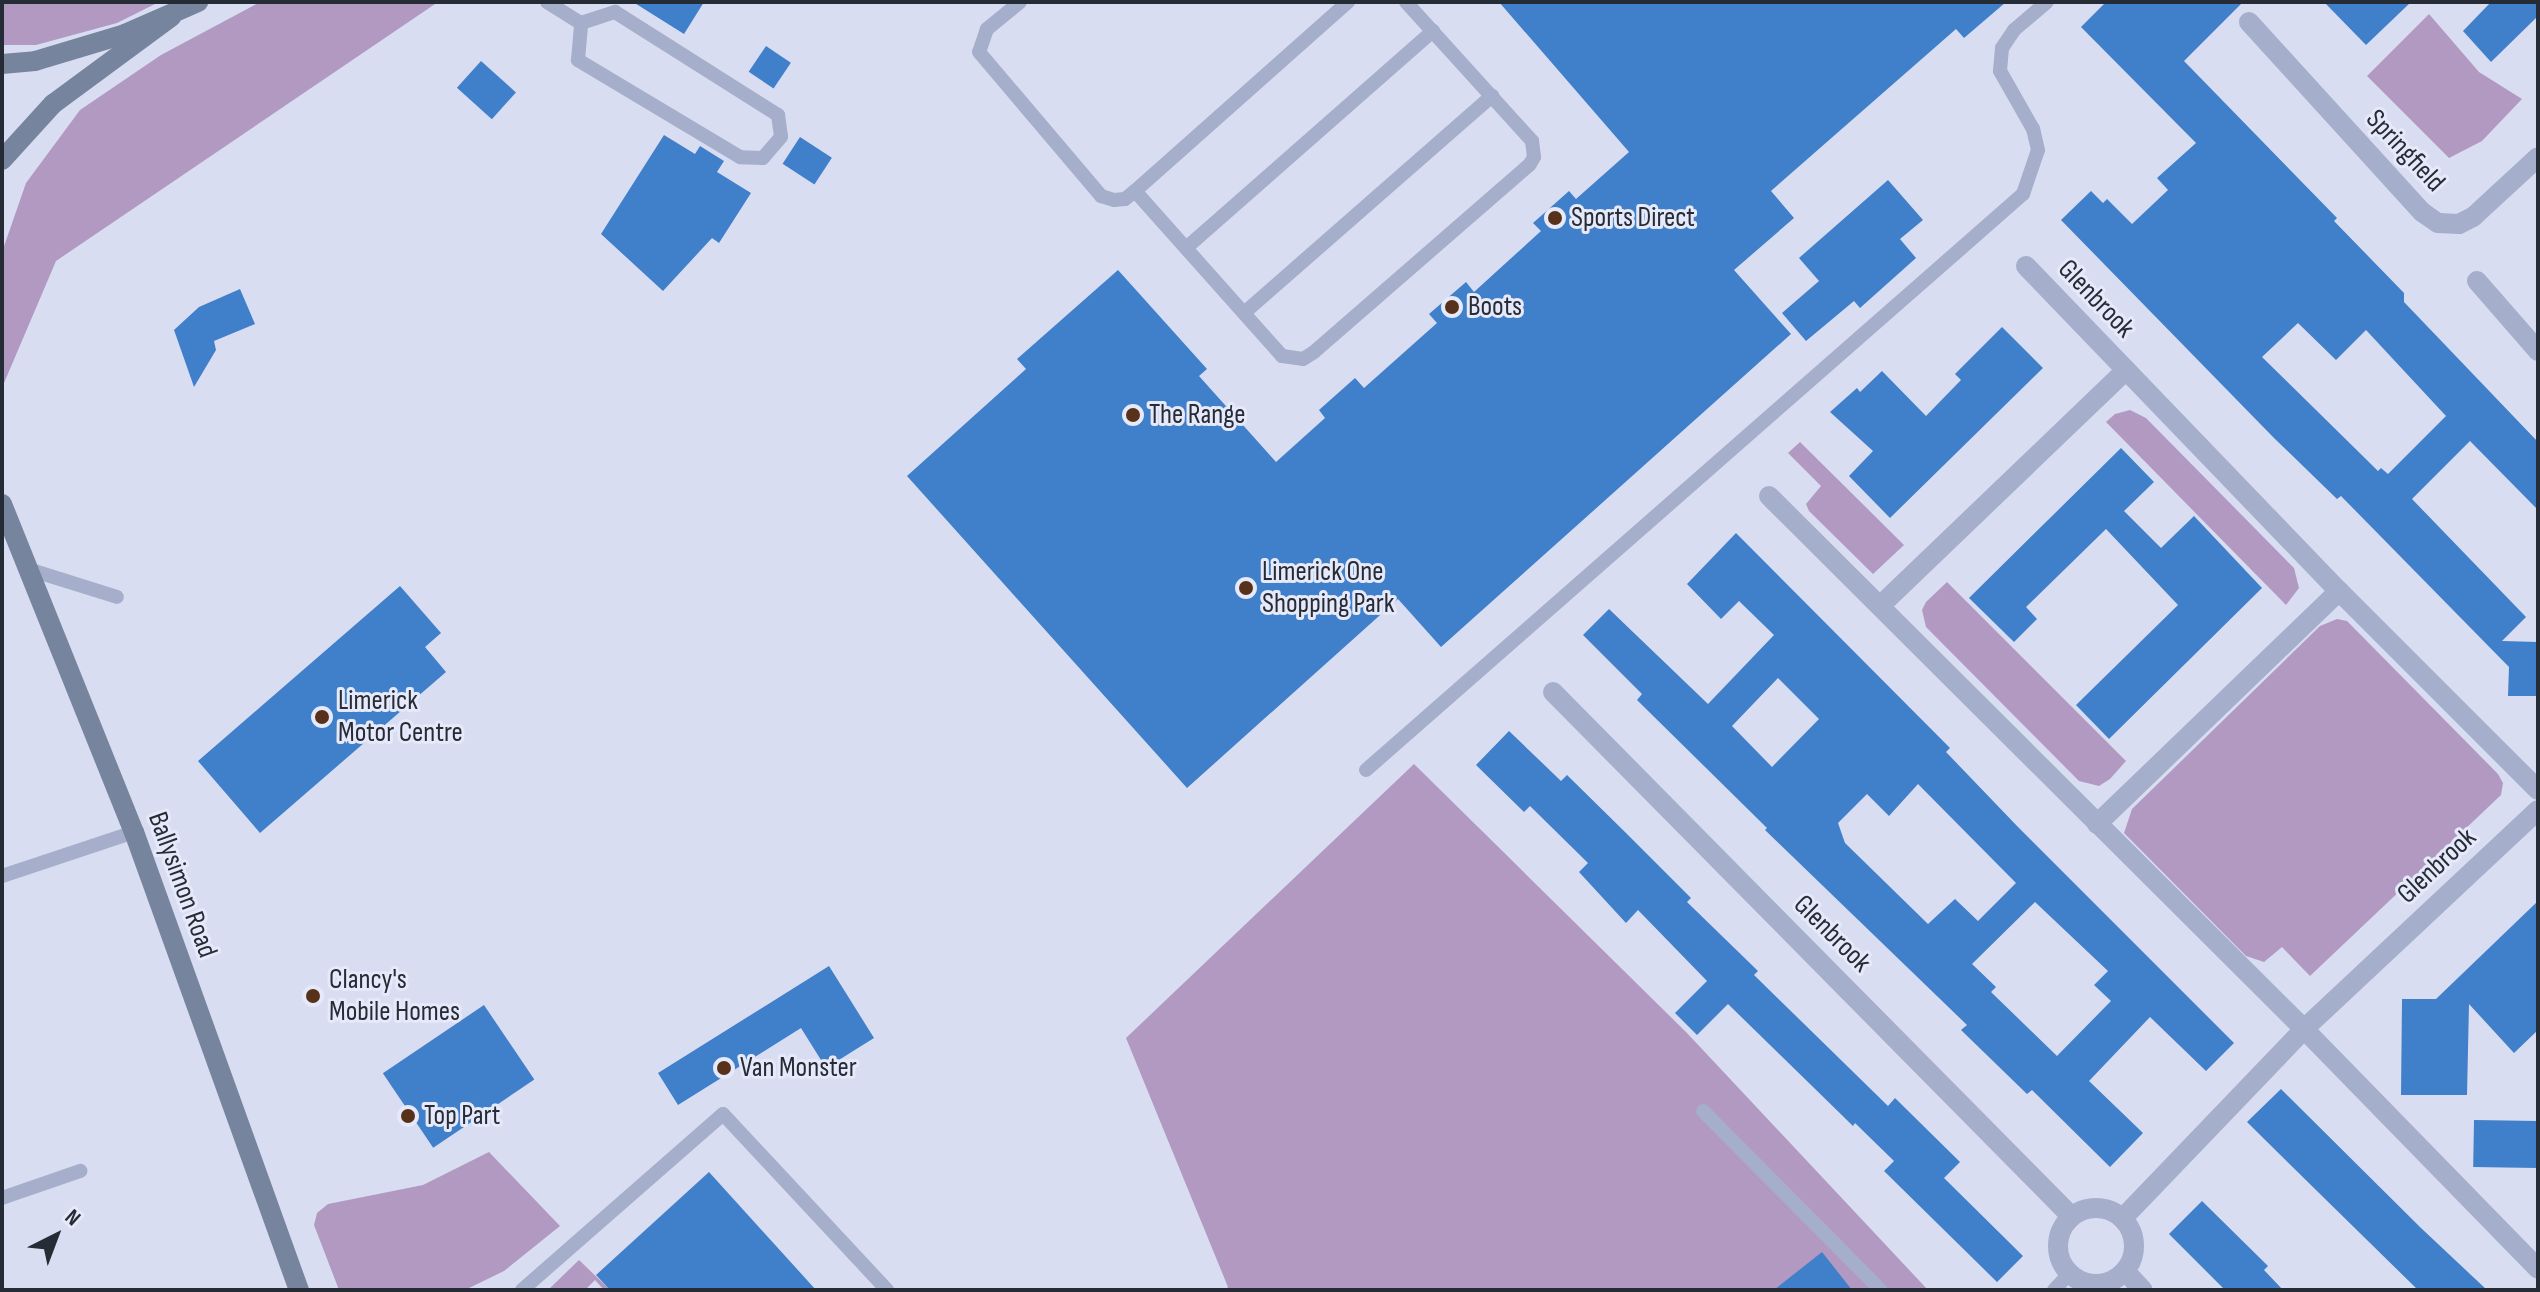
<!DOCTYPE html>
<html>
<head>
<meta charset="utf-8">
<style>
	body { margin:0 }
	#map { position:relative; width:2540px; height:1292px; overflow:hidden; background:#d9ddf2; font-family:"Sofia Sans Condensed",sans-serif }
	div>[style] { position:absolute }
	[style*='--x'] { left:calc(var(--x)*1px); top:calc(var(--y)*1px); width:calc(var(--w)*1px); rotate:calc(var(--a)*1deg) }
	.green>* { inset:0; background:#b299c1 }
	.building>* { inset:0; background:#407fc9; transform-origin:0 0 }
	.lane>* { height:14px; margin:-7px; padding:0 7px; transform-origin:7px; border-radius:7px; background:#a5aeca }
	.street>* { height:20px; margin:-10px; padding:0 10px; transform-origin:10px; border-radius:10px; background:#a5aeca }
	.street>.ring { margin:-10px; padding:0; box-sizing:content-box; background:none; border:20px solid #a5aeca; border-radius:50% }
	.secondary>* { height:20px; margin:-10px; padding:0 10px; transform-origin:10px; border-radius:10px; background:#76849e }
	.dots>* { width:22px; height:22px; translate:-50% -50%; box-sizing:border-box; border:4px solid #e5e9fa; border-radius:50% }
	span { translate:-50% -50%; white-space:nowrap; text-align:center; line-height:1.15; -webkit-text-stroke:6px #e5e9fa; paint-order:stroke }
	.street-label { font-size:28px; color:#262c36 }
	.poi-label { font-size:28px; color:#262c36 }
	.left { translate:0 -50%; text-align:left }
	.frame { position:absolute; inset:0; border:4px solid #262c36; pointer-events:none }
	.north { position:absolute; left:16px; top:1196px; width:80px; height:80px; -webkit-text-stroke:6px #e5e9fa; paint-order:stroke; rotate:42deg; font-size:22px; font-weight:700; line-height:32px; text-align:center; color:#262c36 }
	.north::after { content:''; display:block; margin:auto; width:28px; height:36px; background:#262c36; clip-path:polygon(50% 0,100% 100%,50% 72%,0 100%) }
</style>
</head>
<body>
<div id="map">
	<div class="green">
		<i style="clip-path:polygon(2px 2px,159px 2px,117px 23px,36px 45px,2px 45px)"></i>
		<i style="clip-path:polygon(260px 2px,438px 2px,56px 261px,4px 383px,2px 252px,26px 183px,80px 110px,161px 55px)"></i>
		<i style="clip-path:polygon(2429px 14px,2479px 72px,2522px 99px,2482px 141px,2449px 158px,2367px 76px)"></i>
		<i style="clip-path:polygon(2130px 410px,2146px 418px,2294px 568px,2299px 588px,2286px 605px,2106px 422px,2115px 414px)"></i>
		<i style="clip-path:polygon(1800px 442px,1904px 545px,1873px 574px,1809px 511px,1806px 504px,1821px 486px,1788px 453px)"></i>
		<i style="clip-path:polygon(1947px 582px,2126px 761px,2110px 779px,2099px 786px,2079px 781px,1926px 627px,1922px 610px,1926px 602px)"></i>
		<i style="clip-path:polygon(2337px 619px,2347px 621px,2498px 774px,2503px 783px,2501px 795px,2310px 976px,2282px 947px,2264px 962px,2246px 956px,2124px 833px,2132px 809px,2320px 626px)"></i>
		<i style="clip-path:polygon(1414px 764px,1687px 1033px,1928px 1290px,1225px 1290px,1228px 1287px,1126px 1038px)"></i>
		<i style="clip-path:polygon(489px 1152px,560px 1226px,504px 1271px,465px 1290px,339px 1290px,314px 1225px,317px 1213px,328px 1204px,423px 1185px)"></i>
		<i style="clip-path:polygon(579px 1260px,606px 1286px,610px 1290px,604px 1290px,595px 1280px,585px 1290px,548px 1290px)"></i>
	</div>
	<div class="building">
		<i style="clip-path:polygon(633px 2px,704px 2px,684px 34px)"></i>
		<i style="clip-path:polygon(1499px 2px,2006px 2px,1964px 38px,1956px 29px,1771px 191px,1794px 218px,1734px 270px,1791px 334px,1441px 647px,1398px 599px,1187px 788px,907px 476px,1026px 369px,1017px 359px,1118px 270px,1207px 369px,1199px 376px,1276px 462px,1325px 418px,1319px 410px,1355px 378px,1364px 388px,1437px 323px,1429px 314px,1466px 282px,1474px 292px,1541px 231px,1533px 223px,1569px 191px,1576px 199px,1629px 152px)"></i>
		<i style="clip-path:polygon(evenodd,2106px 2px,2243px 2px,2184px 61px,2337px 218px,2334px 221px,2404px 293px,2404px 302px,2538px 442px,2538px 510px,2470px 441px,2412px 499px,2526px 617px,2502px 641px,2538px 642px,2538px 696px,2508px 696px,2509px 667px,2341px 496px,2337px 499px,2274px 438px,2061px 220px,2091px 191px,2103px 203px,2107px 199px,2132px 224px,2168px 190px,2157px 178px,2196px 143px,2081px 27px,2106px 2px,2298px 323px,2336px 360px,2366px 330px,2446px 416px,2388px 474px,2381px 468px,2378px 471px,2262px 357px,2298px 323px)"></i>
		<i style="clip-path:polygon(2324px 2px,2411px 2px,2366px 45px)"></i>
		<i style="clip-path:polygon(2491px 2px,2538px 2px,2538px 16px,2491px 62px,2463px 31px)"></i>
		<i style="left:766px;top:46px;width:30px;height:31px;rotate:34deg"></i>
		<i style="left:481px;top:61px;width:47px;height:36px;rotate:42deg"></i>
		<i style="clip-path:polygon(664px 135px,695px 154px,700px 146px,724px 161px,717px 172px,751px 193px,719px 243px,712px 238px,663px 291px,601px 234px)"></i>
		<i style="left:800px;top:137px;width:38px;height:32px;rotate:33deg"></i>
		<i style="clip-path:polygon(1888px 180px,1923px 220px,1900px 239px,1916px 258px,1860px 308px,1854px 301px,1806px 341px,1782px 313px,1819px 281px,1799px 258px)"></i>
		<i style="clip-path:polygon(240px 289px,255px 324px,214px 341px,216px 350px,194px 387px,174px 330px,199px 307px)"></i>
		<i style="clip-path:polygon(2002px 327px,2043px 368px,1890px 518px,1849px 476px,1873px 451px,1830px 412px,1857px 388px,1860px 392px,1882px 371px,1926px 416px,1961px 380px,1955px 374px)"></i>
		<i style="clip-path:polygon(2121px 448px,2154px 482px,2124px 511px,2161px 548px,2194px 516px,2262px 588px,2109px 739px,2076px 705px,2178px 605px,2106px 529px,2026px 607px,2037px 619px,2014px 642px,1969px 598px)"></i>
		<i style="clip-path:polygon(evenodd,1736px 533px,1950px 748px,1946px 752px,2018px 827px,2234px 1043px,2206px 1071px,2150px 1017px,2089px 1081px,2143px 1133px,2110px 1167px,2032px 1090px,2027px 1094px,1961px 1030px,1967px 1025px,1765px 830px,1767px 828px,1637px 700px,1642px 694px,1583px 635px,1609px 609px,1708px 704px,1774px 635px,1739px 601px,1721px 619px,1687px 584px,1736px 533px,1778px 678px,1819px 719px,1772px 767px,1732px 726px,1778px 678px,1736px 533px,1918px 784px,2016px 883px,1978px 921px,1955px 899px,1928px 924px,1845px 843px,1838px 823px,1867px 794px,1889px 816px,1918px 784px,1736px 533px,2035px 902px,2108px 971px,2094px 985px,2111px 1001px,2057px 1056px,1991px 992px,1996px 987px,1972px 964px,2035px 902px)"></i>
		<i style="clip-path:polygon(400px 586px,441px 633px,425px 647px,446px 672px,260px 833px,198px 761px)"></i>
		<i style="clip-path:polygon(1509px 731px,1561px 781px,1567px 775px,1625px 832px,1691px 898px,1687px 902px,1758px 971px,1754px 975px,1888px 1106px,1895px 1098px,1960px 1162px,1944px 1178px,2023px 1256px,1997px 1282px,1884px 1171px,1894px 1161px,1855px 1123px,1853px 1126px,1728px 1004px,1697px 1035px,1675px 1013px,1707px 981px,1638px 910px,1626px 923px,1579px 872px,1588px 863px,1530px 806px,1524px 812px,1476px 765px)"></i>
		<i style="clip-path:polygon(2538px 901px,2538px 1030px,2514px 1053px,2469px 1004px,2467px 1095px,2401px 1095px,2402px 999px,2436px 999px)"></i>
		<i style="clip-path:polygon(829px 966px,874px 1038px,826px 1068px,801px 1028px,678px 1105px,658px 1073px)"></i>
		<i style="left:484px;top:1005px;width:90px;height:122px;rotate:56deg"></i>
		<i style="clip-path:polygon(2281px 1089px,2421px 1228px,2487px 1290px,2418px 1290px,2317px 1191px,2247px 1122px)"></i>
		<i style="left:2474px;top:1120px;width:64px;height:47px;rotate:1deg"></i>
		<i style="clip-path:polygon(709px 1172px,816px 1290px,610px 1290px,596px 1275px)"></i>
		<i style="clip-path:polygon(2202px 1201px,2268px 1266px,2264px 1270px,2283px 1290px,2225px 1290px,2169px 1234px)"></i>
		<i style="clip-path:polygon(1822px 1252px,1852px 1290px,1774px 1290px)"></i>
	</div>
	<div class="lane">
		<i style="--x:547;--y:2;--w:40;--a:32"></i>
		<i style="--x:581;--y:23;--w:36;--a:-18"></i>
		<i style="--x:615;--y:12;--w:193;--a:32.3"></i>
		<i style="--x:778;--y:115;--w:22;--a:82"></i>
		<i style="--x:781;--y:137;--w:28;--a:131"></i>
		<i style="--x:763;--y:158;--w:23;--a:-178"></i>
		<i style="--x:740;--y:157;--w:189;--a:-149.1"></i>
		<i style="--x:578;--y:60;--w:37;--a:-85"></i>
		<i style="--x:1020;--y:2;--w:43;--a:140.7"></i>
		<i style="--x:987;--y:29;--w:24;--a:109"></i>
		<i style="--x:979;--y:52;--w:189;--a:49.7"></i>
		<i style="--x:1101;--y:196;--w:14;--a:17"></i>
		<i style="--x:1114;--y:200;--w:11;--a:-5"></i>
		<i style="--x:1125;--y:199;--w:13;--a:-39"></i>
		<i style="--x:1135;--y:191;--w:285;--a:-41.6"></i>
		<i style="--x:1135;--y:191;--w:221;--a:48.3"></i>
		<i style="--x:1282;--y:356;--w:21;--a:8"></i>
		<i style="--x:1303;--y:359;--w:13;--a:-32"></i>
		<i style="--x:1314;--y:352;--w:286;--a:-41"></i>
		<i style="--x:1530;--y:164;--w:8;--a:-60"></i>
		<i style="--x:1534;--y:157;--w:16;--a:-97"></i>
		<i style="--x:1532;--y:141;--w:188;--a:-132.2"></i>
		<i style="--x:1186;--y:248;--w:329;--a:-41.3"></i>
		<i style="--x:1244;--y:313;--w:330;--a:-41.2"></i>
		<i style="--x:31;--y:570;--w:90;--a:17.4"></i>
		<i style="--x:1366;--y:770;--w:874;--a:-41.24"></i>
		<i style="--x:2023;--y:194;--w:46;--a:-71.2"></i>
		<i style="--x:2038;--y:150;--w:22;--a:-103"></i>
		<i style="--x:2033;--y:129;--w:67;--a:-119.6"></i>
		<i style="--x:2000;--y:71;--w:23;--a:-85"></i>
		<i style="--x:2002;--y:48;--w:22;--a:-56"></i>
		<i style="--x:2014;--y:30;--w:43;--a:-40.3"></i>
		<i style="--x:2;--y:876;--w:139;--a:-18.4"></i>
		<i style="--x:1703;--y:1111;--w:252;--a:45.2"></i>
		<i style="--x:2;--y:1198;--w:83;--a:-19.1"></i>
		<i style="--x:522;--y:1290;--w:267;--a:-41.2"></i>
		<i style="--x:723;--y:1114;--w:241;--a:47"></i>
		<i style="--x:2054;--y:1290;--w:23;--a:-47"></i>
	</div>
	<div class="street">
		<i style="--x:2249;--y:22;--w:257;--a:47.7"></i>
		<i style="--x:2422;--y:212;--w:19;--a:35"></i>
		<i style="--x:2438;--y:223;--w:21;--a:3"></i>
		<i style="--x:2459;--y:224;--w:16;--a:-27"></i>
		<i style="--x:2473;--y:217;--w:88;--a:-42.7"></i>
		<i style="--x:2026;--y:266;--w:451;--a:46.1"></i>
		<i style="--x:2339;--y:591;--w:281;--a:45"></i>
		<i style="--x:2477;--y:281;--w:93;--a:48.9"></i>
		<i style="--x:1769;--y:496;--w:755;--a:44.89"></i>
		<i style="--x:2304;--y:1029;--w:335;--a:45.7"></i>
		<i style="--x:1880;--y:606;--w:341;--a:-43.8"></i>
		<i style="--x:1553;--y:692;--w:737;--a:45.33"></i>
		<i style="--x:2097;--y:824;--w:336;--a:-43.9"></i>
		<i class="ring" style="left:2058px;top:1208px;width:56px;height:56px"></i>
		<i style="--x:2123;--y:1218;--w:262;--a:-46.2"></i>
		<i style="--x:2304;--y:1029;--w:320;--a:-43.1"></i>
		<i style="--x:2125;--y:1271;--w:26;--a:47"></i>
	</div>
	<div class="secondary">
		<i style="--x:2;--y:64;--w:33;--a:-5"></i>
		<i style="--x:35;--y:61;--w:94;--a:-16.7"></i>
		<i style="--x:125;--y:34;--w:80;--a:-23.7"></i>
		<i style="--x:2;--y:160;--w:76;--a:-47.7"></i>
		<i style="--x:53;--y:104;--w:147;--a:-36.4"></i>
		<i style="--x:2;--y:504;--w:354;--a:68.1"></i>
		<i style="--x:134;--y:832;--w:487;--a:70.2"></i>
	</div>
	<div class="dots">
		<i style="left:1555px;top:218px;background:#58311b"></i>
		<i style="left:1452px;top:307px;background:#58311b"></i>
		<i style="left:1133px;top:415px;background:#58311b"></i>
		<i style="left:1246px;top:588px;background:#58311b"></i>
		<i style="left:322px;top:717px;background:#58311b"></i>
		<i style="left:313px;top:996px;background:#58311b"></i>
		<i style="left:724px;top:1068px;background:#58311b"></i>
		<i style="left:408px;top:1116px;background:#58311b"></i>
	</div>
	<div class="street-label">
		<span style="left:2405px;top:151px;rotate:47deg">Springfield</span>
		<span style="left:2096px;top:299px;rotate:46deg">Glenbrook</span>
		<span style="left:2437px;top:866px;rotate:-43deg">Glenbrook</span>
		<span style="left:182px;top:885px;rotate:70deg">Ballysimon Road</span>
		<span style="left:1832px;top:934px;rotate:45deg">Glenbrook</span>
	</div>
	<div class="poi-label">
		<span class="left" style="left:1571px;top:218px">Sports Direct</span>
		<span class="left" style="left:1468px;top:307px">Boots</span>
		<span class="left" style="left:1149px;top:415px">The Range</span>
		<span class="left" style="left:1262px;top:588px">Limerick One<br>Shopping Park</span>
		<span class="left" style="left:338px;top:717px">Limerick<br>Motor Centre</span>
		<span class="left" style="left:329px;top:996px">Clancy's<br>Mobile Homes</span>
		<span class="left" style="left:740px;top:1068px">Van Monster</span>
		<span class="left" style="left:424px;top:1116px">Top Part</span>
	</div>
	<div class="frame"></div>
	<div class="north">N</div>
</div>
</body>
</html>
